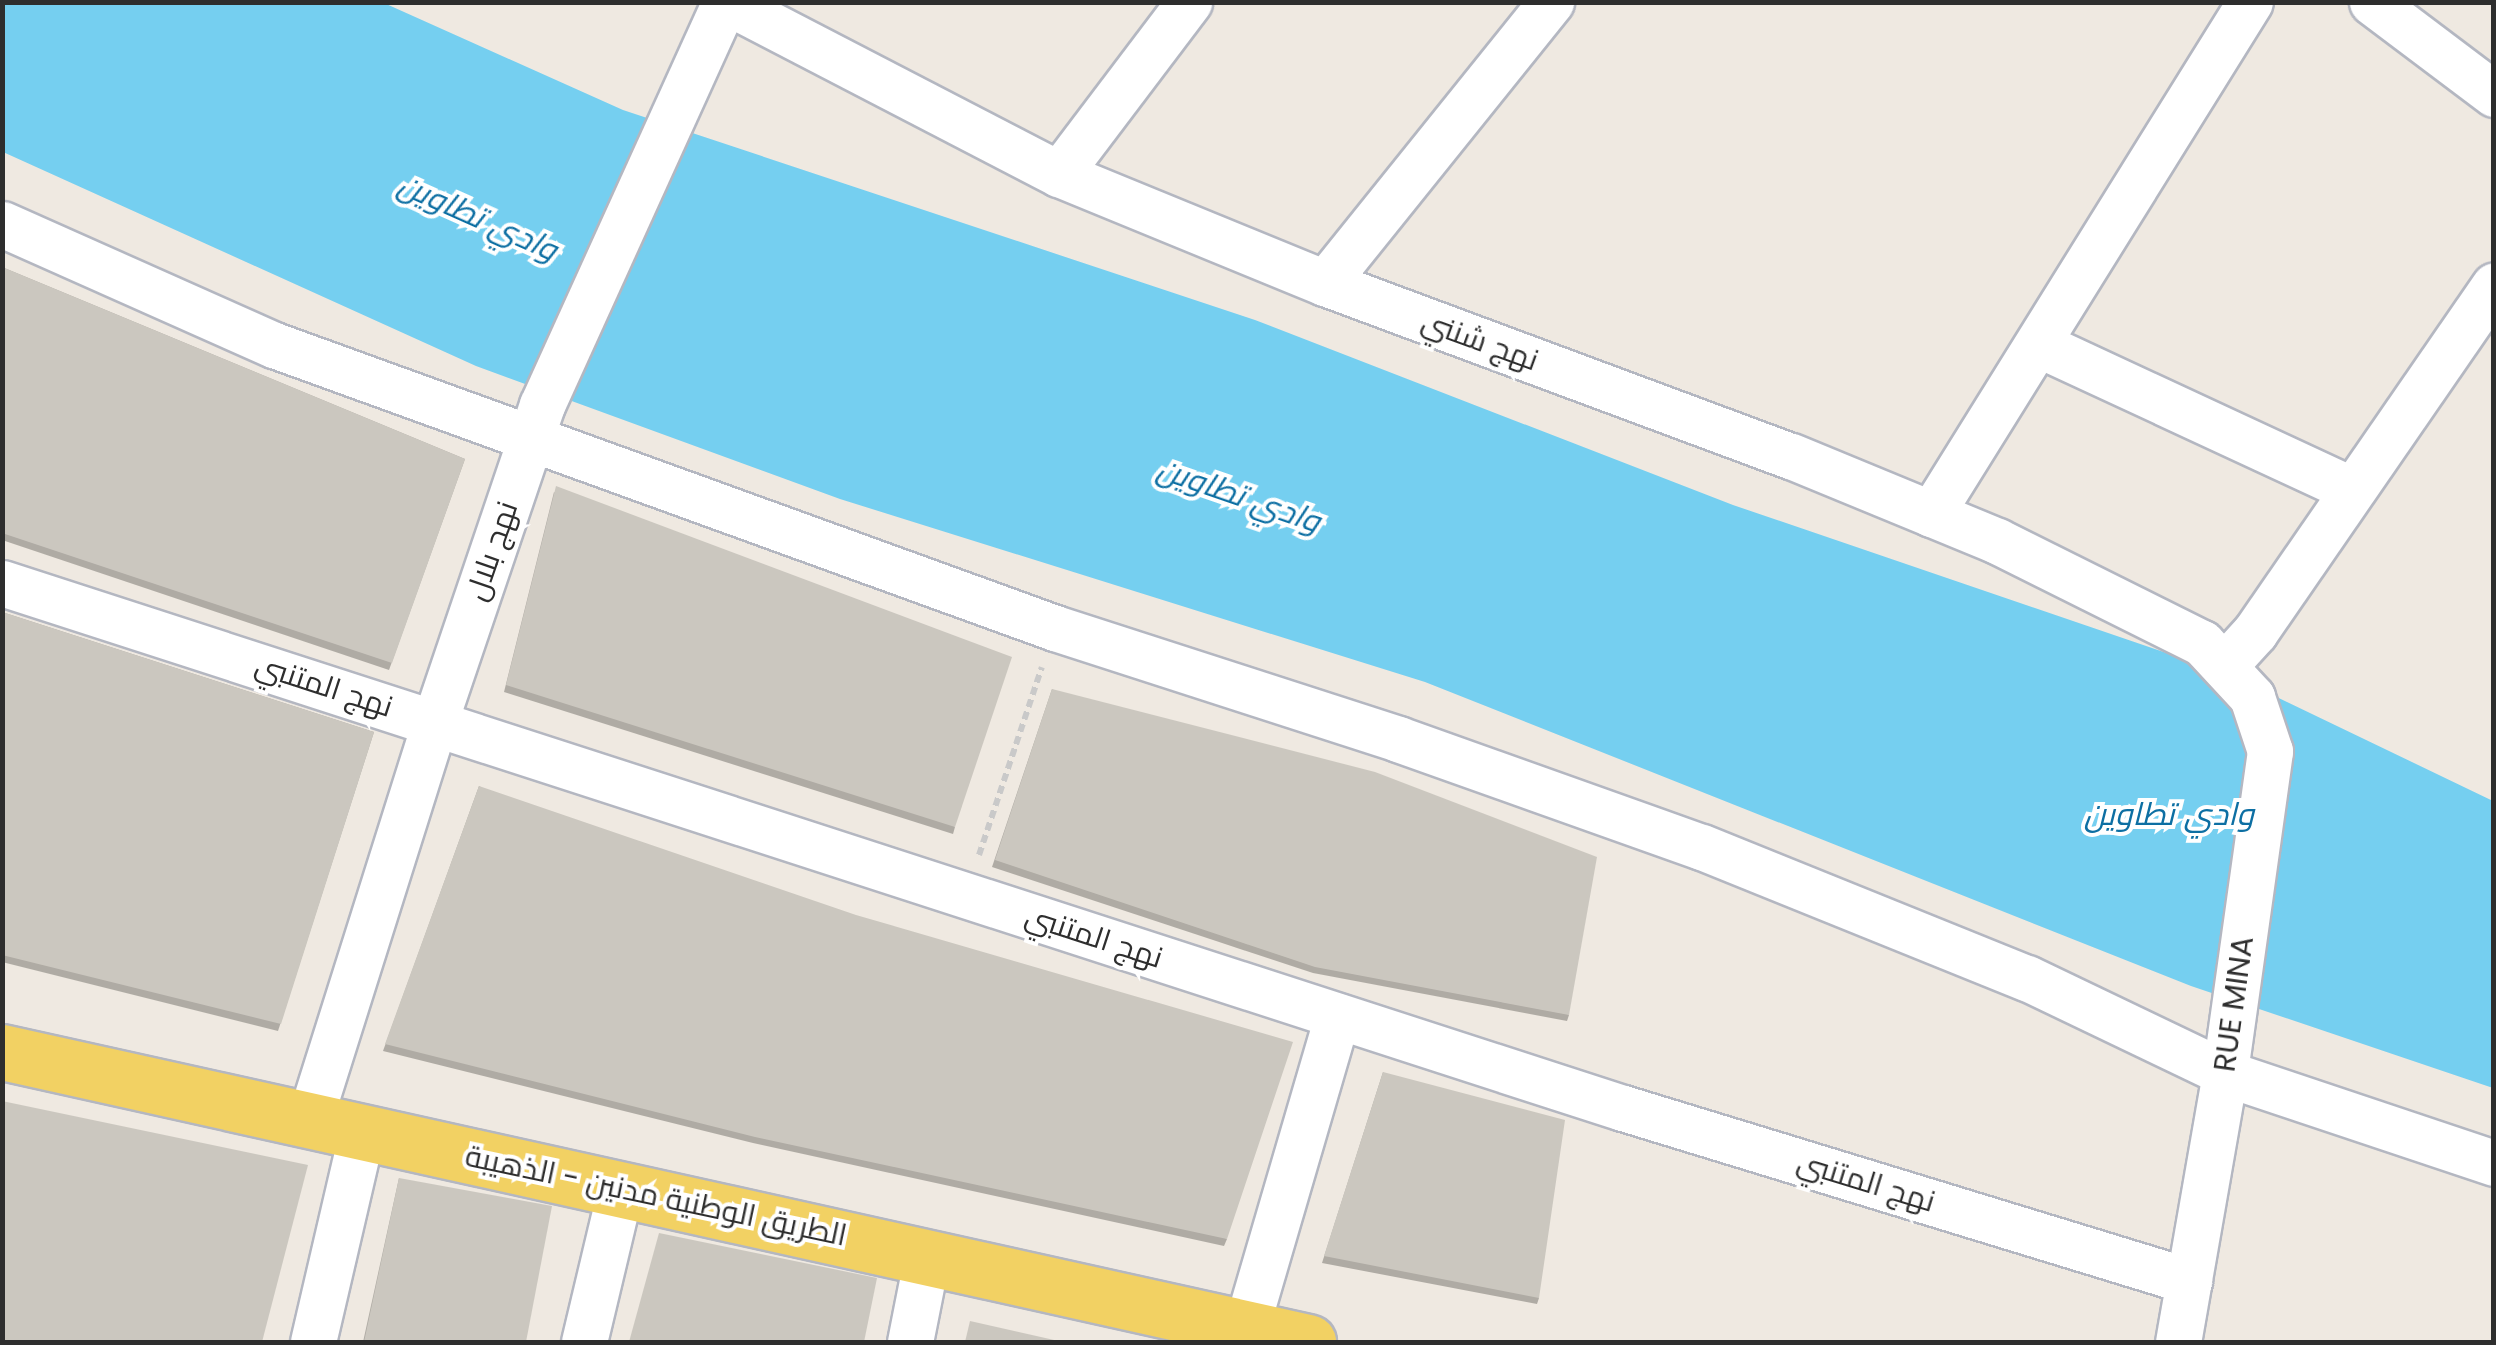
<!DOCTYPE html>
<html>
<head>
<meta charset="utf-8">
<style>
	body { margin:0 }
	#map { position:relative; width:2496px; height:1345px; overflow:hidden; background:#efe9e1; font-family:Poppins,Cairo,sans-serif }
	div>[style] { position:absolute }
	[style*='--x'] { left:calc(var(--x)*1px); top:calc(var(--y)*1px); width:calc(var(--w)*1px); rotate:calc(var(--a)*1deg) }
	.water>* { inset:0; background:#75cff0 }
	.path>* { height:6px; margin-top:-3px; transform-origin:0; background:repeating-linear-gradient(90deg,#c9c9c9 0 8px,transparent 0 13px) }
	.roads { filter:drop-shadow(2px 0 #b4b7c1) drop-shadow(-2px 0 #b4b7c1) drop-shadow(0 2px #b4b7c1) drop-shadow(0 -2px #b4b7c1) }
	.minor>* { height:45px; margin:-22.5px; padding:0 22.5px; transform-origin:22.5px; border-radius:22.5px; background:#fff }
	.primary>* { height:55px; margin:-27.5px; padding:0 27.5px; transform-origin:27.5px; border-radius:27.5px; background:#f2d163 }
	.wall>* { inset:0; background:#afaba4 }
	.building>* { inset:0; background:#cbc7bf }
	span { translate:-50% -50%; white-space:nowrap; text-align:center; line-height:1.15; -webkit-text-stroke:8px #fff; paint-order:stroke }
	.street-label { font-size:30px; color:#2e2e2e }
	.water-label { font-size:32px; color:#0d6fa3; font-style:italic }
	.frame { position:absolute; inset:0; border:5px solid #2e2e2e; pointer-events:none }
</style>
</head>
<body>
<div id="map">
	<div class="water">
		<i style="clip-path:polygon(3px 3px,384px 3px,623px 110px,1255px 320px,1733px 505px,2231px 675px,2493px 801px,2493px 1088px,2191px 986px,1425px 682px,840px 499px,476px 366px,3px 152px)"></i>
	</div>
	<div class="path">
		<i style="--x:979;--y:855;--w:198;--a:-71.5"></i>
	</div>
	<div class="roads">
		<div class="minor">
			<i style="--x:727;--y:2;--w:374;--a:27.4"></i>
			<i style="--x:1059;--y:174;--w:287;--a:22.3"></i>
			<i style="--x:1325;--y:283;--w:497;--a:20.4"></i>
			<i style="--x:1791;--y:456;--w:223;--a:22.4"></i>
			<i style="--x:1997;--y:541;--w:229;--a:26.5"></i>
			<i style="--x:2202;--y:643;--w:74;--a:47.2"></i>
			<i style="--x:2252;--y:697;--w:57;--a:71.6"></i>
			<i style="--x:2270;--y:751;--w:325;--a:98"></i>
			<i style="--x:2225;--y:1073;--w:273;--a:99.9"></i>
			<i style="--x:2372;--y:2;--w:153;--a:37"></i>
			<i style="--x:1059;--y:174;--w:216;--a:-52.9"></i>
			<i style="--x:2;--y:224;--w:298;--a:24"></i>
			<i style="--x:274;--y:345;--w:831;--a:19.92"></i>
			<i style="--x:1055;--y:628;--w:361;--a:17.9"></i>
			<i style="--x:1398;--y:739;--w:323;--a:19.6"></i>
			<i style="--x:1702;--y:847;--w:350;--a:22"></i>
			<i style="--x:2027;--y:978;--w:220;--a:25.6"></i>
			<i style="--x:2225;--y:1073;--w:284;--a:18.5"></i>
			<i style="--x:1325;--y:283;--w:361;--a:-51.2"></i>
			<i style="--x:2038;--y:344;--w:346;--a:24.9"></i>
			<i style="--x:1931;--y:514;--w:603;--a:-58.08"></i>
			<i style="--x:2;--y:583;--w:1704;--a:17.95"></i>
			<i style="--x:1623;--y:1108;--w:592;--a:17"></i>
			<i style="--x:2224;--y:666;--w:46;--a:-47.6"></i>
			<i style="--x:2255;--y:632;--w:421;--a:-55.4"></i>
			<i style="--x:310;--y:1118;--w:416;--a:-72.5"></i>
			<i style="--x:435;--y:721;--w:334;--a:-71.3"></i>
			<i style="--x:542;--y:405;--w:443;--a:-65.6"></i>
			<i style="--x:1246;--y:1328;--w:325;--a:-73.7"></i>
			<i style="--x:313;--y:1342;--w:217;--a:-76.9"></i>
			<i style="--x:584;--y:1342;--w:159;--a:-76.6"></i>
			<i style="--x:910;--y:1342;--w:88;--a:-78.8"></i>
		</div>
		<div class="primary">
			<i style="--x:2;--y:1052;--w:1338;--a:12.52"></i>
		</div>
	</div>
	<div class="wall">
		<i style="clip-path:polygon(2px 267px,465px 459px,389px 670px,2px 540px)"></i>
		<i style="clip-path:polygon(554px 492px,955px 827px,953px 834px,504px 692px)"></i>
		<i style="clip-path:polygon(2px 612px,374px 732px,278px 1031px,2px 962px)"></i>
		<i style="clip-path:polygon(1052px 689px,1569px 1015px,1567px 1021px,1313px 973px,992px 867px)"></i>
		<i style="clip-path:polygon(479px 786px,1227px 1239px,1224px 1246px,753px 1143px,383px 1051px)"></i>
		<i style="clip-path:polygon(1383px 1072px,1539px 1298px,1537px 1304px,1322px 1263px)"></i>
		<i style="clip-path:polygon(399px 1178px,526px 1342px,363px 1342px)"></i>
	</div>
	<div class="building">
		<i style="clip-path:polygon(2px 267px,465px 459px,392px 663px,2px 533px)"></i>
		<i style="clip-path:polygon(556px 486px,1012px 657px,955px 827px,506px 685px)"></i>
		<i style="clip-path:polygon(2px 612px,374px 732px,281px 1024px,2px 955px)"></i>
		<i style="clip-path:polygon(1052px 689px,1375px 772px,1597px 857px,1569px 1015px,1315px 967px,995px 860px)"></i>
		<i style="clip-path:polygon(479px 786px,856px 915px,1293px 1042px,1227px 1239px,755px 1137px,385px 1044px)"></i>
		<i style="clip-path:polygon(1383px 1072px,1565px 1120px,1539px 1298px,1324px 1256px)"></i>
		<i style="clip-path:polygon(2px 1101px,308px 1165px,262px 1342px,2px 1342px)"></i>
		<i style="clip-path:polygon(399px 1178px,552px 1206px,526px 1342px,364px 1342px)"></i>
		<i style="clip-path:polygon(659px 1233px,877px 1278px,864px 1342px,629px 1342px)"></i>
		<i style="clip-path:polygon(970px 1321px,1063px 1342px,965px 1342px)"></i>
	</div>
	<div class="street-label">
		<span style="left:1480px;top:341px;rotate:20deg">نهج شنني</span>
		<span style="left:492px;top:551px;rotate:-71deg">نهج بلال</span>
		<span style="left:324px;top:686px;rotate:18deg">نهج المتنبي</span>
		<span style="left:1094px;top:937px;rotate:18deg">نهج المتنبي</span>
		<span style="left:2234px;top:1004px;rotate:-82deg">RUE MINA</span>
		<span style="left:1866px;top:1182px;rotate:17deg">نهج المتنبي</span>
		<span style="left:656px;top:1196px;rotate:12deg">الطريق الوطنية مدنين - الذهيبة</span>
	</div>
	<div class="water-label">
		<span style="left:478px;top:217px;rotate:24deg">وادي تطاوين</span>
		<span style="left:1239px;top:495px;rotate:19deg">وادي تطاوين</span>
		<span style="left:2169px;top:814px">وادي تطاوين</span>
	</div>
	<div class="frame"></div>
</div>
</body>
</html>
